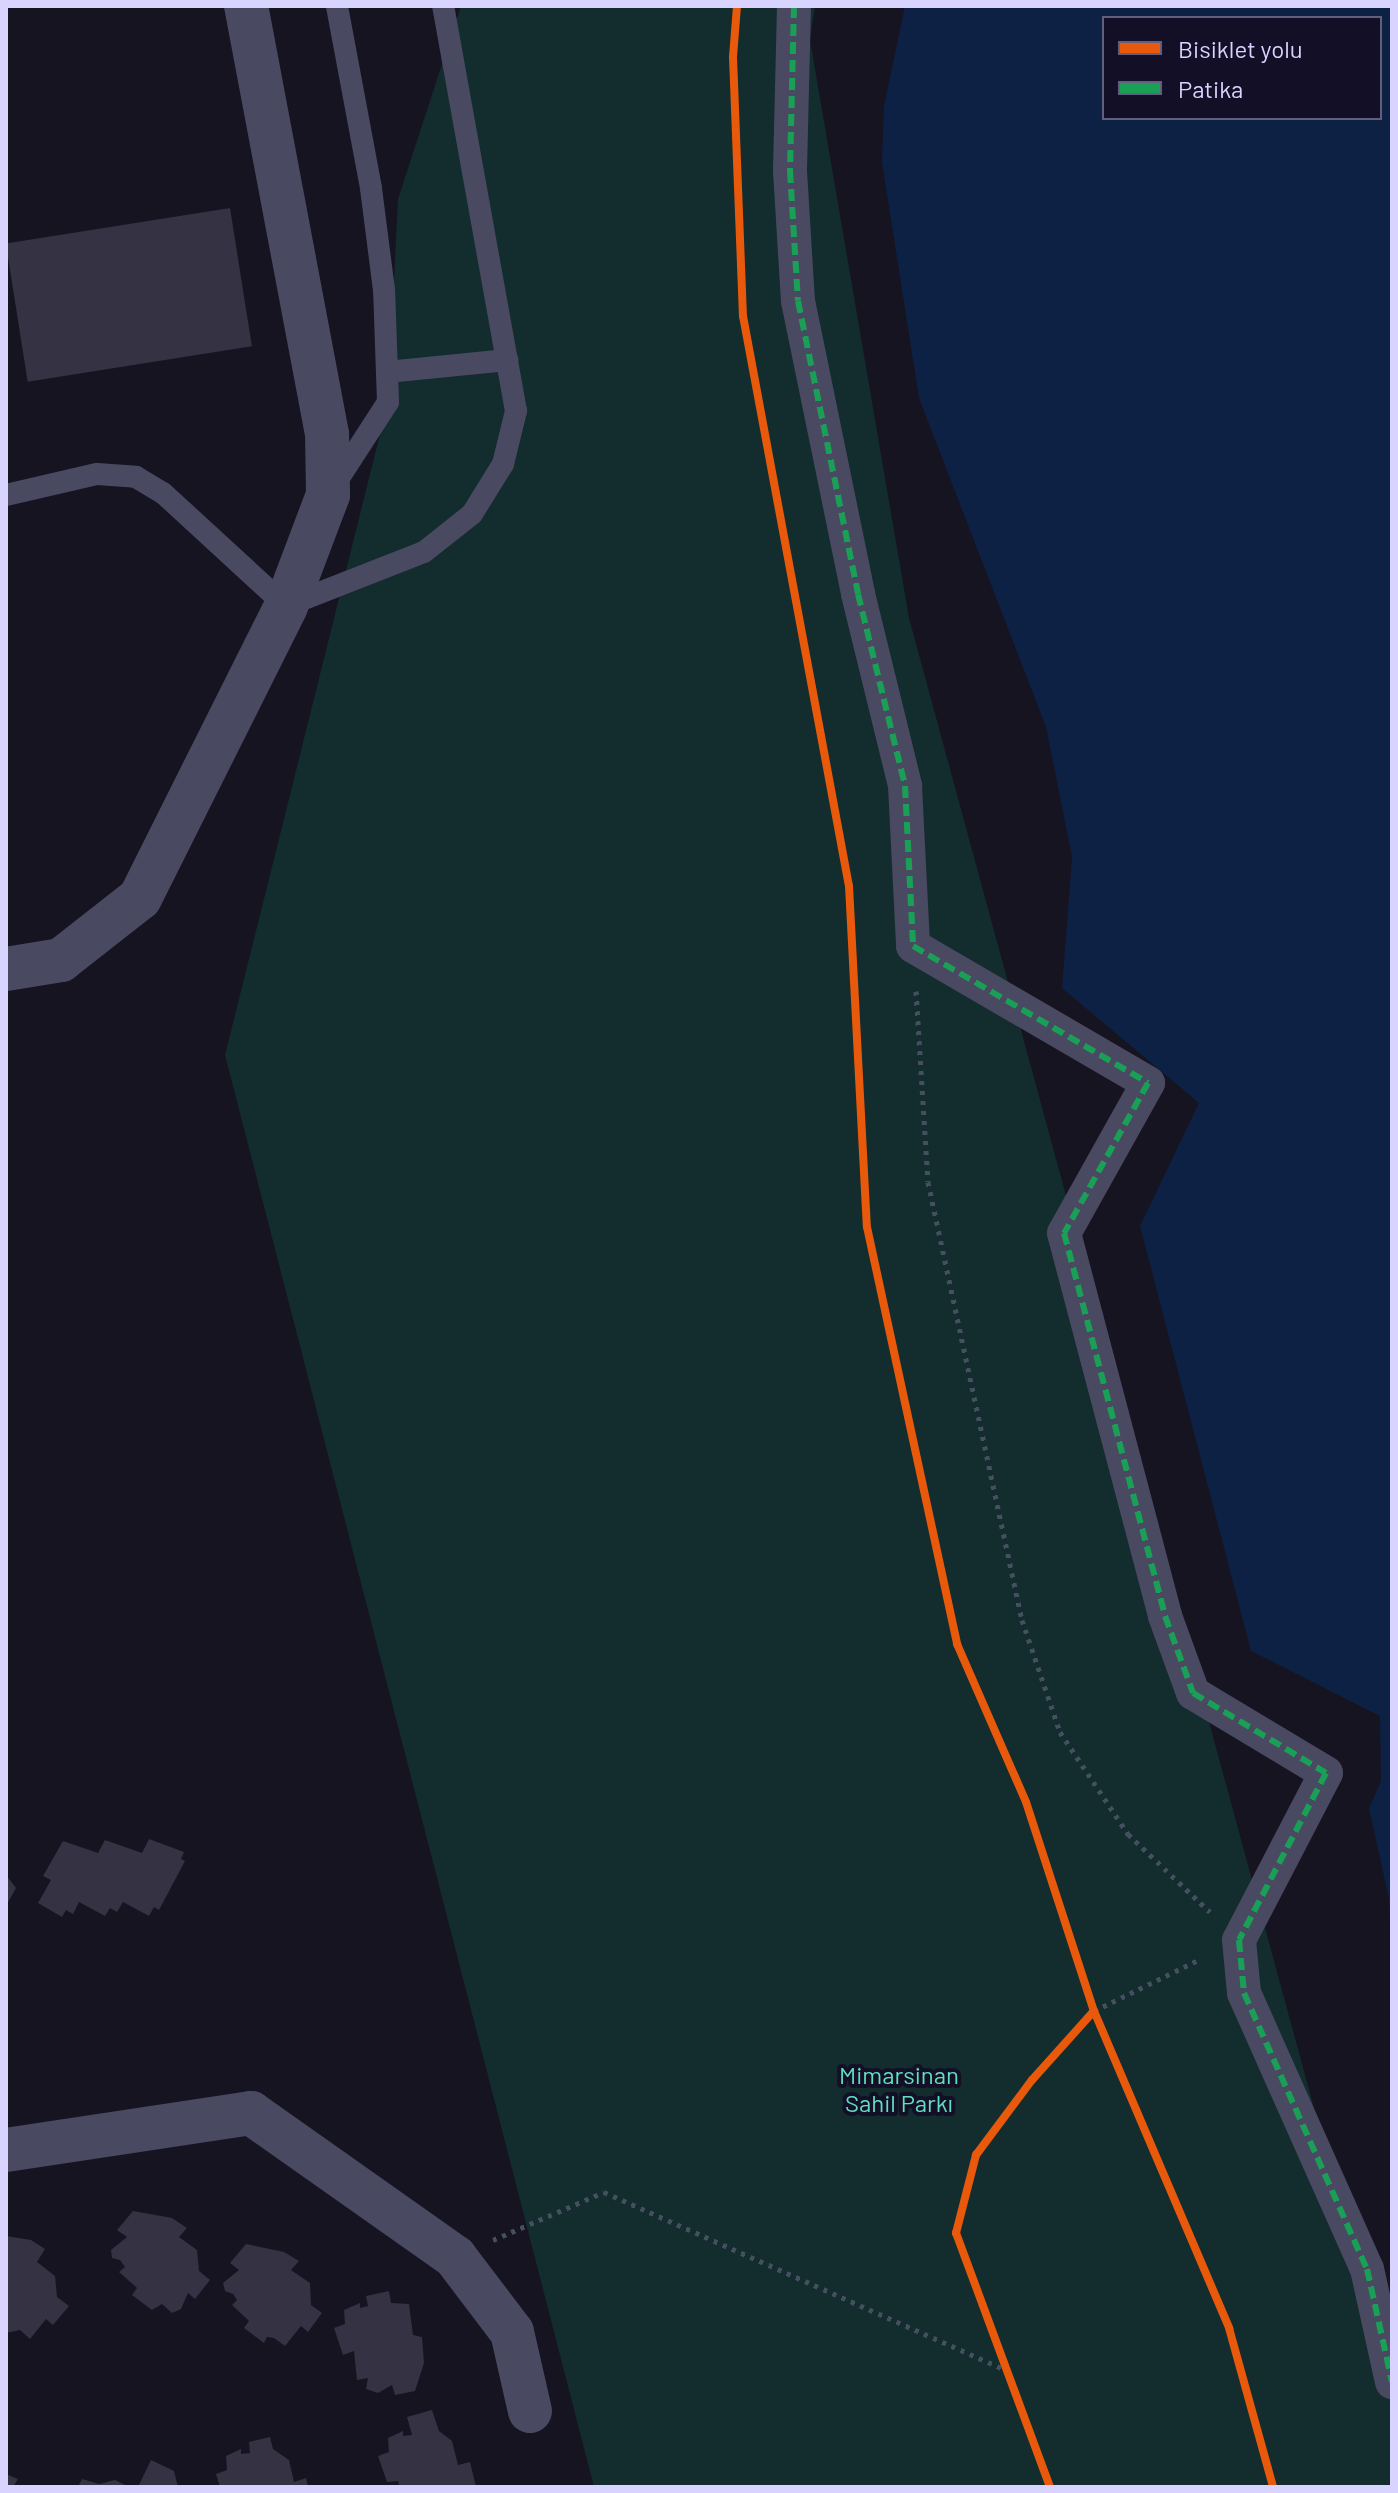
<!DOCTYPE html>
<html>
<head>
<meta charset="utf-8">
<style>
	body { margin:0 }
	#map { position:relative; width:1398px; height:2493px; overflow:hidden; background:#161421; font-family:Barlow,sans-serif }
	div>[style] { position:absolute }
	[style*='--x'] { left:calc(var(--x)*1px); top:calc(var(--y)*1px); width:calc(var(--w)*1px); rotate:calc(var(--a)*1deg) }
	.green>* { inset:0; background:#132c2d }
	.water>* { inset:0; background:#0d2144 }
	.building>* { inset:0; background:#343243; transform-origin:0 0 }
	.path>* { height:5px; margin-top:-2.5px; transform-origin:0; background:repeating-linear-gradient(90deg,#44505f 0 4px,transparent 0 10px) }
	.service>* { height:22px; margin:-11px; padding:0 11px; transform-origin:11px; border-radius:11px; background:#4a4962 }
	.pedestrian>* { height:34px; margin:-17px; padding:0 17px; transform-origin:17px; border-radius:17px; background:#4a4962 }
	.minor>* { height:44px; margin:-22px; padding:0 22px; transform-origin:22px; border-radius:22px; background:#4a4962 }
	.quiet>* { height:6px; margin-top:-3px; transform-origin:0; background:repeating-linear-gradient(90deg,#1a9f57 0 12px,transparent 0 18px) }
	.cycleway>* { height:8px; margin:-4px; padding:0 4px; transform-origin:4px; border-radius:4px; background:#e8590c }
	span { translate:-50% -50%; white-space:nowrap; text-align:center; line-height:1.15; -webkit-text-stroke:8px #130f26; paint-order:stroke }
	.park-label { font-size:24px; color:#5fe0c0 }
	.frame { position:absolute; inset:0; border:8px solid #d9d4ff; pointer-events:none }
	.legend { position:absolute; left:1102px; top:16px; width:280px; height:104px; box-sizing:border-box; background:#130f26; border:2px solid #625e7d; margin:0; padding:10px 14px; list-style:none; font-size:24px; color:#d9d4ff }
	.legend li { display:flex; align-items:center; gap:16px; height:40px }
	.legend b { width:40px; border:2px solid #625e7d }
</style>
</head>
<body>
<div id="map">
	<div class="green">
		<i style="clip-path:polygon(461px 6px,815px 6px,810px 40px,909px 618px,1392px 2395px,1392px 2487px,594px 2487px,225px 1055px,388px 402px,398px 199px)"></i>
	</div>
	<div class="water">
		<i style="clip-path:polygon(evenodd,905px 6px,1392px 6px,1392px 1954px,1389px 1899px,1369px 1808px,1381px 1781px,1380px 1716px,1251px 1651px,1140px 1226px,1199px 1103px,1062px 988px,1072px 857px,1046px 727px,919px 398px,882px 162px,884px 106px,905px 6px,1104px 18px,1380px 18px,1380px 118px,1104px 118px,1104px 18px)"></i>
	</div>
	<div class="building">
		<i style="left:230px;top:208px;width:140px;height:227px;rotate:81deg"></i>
		<i style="clip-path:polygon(149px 1839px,184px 1852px,181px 1859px,185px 1861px,159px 1910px,154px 1907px,149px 1916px,123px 1902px,117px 1912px,110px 1908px,105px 1916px,79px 1902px,73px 1914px,66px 1910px,62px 1917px,38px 1903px,51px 1880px,43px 1876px,63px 1841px,98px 1853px,105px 1840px,142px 1853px)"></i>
		<i style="clip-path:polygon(6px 1875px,16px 1888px,6px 1906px)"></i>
		<i style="clip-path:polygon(133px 2211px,172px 2218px,187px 2228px,179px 2237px,197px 2250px,199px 2271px,210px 2280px,195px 2299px,188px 2293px,181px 2309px,172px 2313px,162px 2304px,152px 2310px,132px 2295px,137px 2288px,119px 2272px,125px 2267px,120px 2260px,112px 2258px,111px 2250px,127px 2237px,117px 2230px)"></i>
		<i style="clip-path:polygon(6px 2236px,31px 2240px,45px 2249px,37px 2262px,55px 2276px,57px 2297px,69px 2306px,53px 2325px,46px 2319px,30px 2339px,20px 2330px,6px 2333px)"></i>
		<i style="clip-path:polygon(246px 2244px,284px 2252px,299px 2261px,291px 2270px,310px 2283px,311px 2305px,322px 2313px,308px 2332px,301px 2326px,285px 2346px,274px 2338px,267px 2337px,264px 2343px,244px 2328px,249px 2321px,232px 2305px,237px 2300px,233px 2294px,225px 2291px,223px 2283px,239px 2270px,230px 2263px)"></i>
		<i style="clip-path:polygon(389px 2291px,391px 2303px,409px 2304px,413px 2335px,422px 2337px,424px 2363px,415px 2391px,395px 2395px,392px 2385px,378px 2393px,366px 2389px,368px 2378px,357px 2380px,354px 2351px,343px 2355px,334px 2328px,345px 2324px,344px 2310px,360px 2303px,360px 2308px,368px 2306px,366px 2296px)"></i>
		<i style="clip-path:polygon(432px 2410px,439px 2431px,452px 2441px,458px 2465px,470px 2462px,476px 2487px,400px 2487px,398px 2481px,387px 2482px,378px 2456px,389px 2452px,388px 2438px,403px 2431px,403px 2436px,412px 2435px,407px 2417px)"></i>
		<i style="clip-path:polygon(270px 2437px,273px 2449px,289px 2460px,294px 2482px,306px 2478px,308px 2487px,220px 2487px,216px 2474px,227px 2470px,226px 2456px,241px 2449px,241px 2454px,250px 2453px,249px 2442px)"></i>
		<i style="clip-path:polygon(151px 2460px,174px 2471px,178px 2487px,138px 2487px)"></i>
		<i style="clip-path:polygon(6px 2474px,18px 2479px,13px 2487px,6px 2487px)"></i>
		<i style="clip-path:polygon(82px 2479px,99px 2484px,115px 2480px,129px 2487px,78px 2487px)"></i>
	</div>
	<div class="path">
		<i style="--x:916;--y:991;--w:191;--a:86.4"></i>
		<i style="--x:928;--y:1182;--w:448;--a:77.9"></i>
		<i style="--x:1022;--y:1620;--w:118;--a:71.3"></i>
		<i style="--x:1060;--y:1732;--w:123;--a:56.3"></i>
		<i style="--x:1128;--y:1834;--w:113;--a:43.6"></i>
		<i style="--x:1094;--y:2011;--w:120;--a:-26.1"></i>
		<i style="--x:493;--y:2240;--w:121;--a:-23.4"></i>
		<i style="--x:604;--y:2192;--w:442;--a:23.9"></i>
	</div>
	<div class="service">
		<i style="--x:387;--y:372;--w:121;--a:-5.7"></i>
		<i style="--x:335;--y:484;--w:98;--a:-57.1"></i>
		<i style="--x:388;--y:402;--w:112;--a:-92"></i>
		<i style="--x:384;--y:290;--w:103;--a:-97.3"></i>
		<i style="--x:371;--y:188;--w:185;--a:-100.6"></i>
		<i style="--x:6;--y:495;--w:93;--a:-13"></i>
		<i style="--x:97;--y:474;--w:39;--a:4"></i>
		<i style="--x:136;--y:477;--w:31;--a:31"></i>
		<i style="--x:163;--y:493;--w:167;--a:42.6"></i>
		<i style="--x:286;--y:606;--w:148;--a:-21.4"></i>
		<i style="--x:424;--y:552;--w:61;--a:-38.4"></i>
		<i style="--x:472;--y:514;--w:59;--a:-58.2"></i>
		<i style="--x:503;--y:464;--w:55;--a:-76.2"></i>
		<i style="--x:516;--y:411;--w:412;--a:-100.2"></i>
	</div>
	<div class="pedestrian">
		<i style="--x:794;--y:6;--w:165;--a:91.4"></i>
		<i style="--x:790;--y:171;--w:130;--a:86.5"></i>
		<i style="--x:798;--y:301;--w:299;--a:78.4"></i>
		<i style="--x:858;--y:594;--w:198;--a:76.2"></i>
		<i style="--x:905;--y:786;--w:160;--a:87.1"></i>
		<i style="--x:913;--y:946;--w:272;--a:30.2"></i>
		<i style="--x:1148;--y:1083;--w:172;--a:119.2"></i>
		<i style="--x:1064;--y:1233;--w:396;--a:75.2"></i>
		<i style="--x:1165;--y:1616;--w:82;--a:70"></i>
		<i style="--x:1193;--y:1693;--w:155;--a:31"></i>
		<i style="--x:1326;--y:1773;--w:188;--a:117.5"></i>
		<i style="--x:1239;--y:1940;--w:53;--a:84.6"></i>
		<i style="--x:1244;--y:1993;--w:302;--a:66"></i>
		<i style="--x:1367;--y:2269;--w:116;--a:77.5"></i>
	</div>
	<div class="minor">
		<i style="--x:6;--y:969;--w:56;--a:-9.3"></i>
		<i style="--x:61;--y:960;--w:100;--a:-38.1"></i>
		<i style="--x:140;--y:898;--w:326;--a:-63.4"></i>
		<i style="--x:286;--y:606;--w:119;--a:-69.3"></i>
		<i style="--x:328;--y:495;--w:61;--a:-90.9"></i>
		<i style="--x:327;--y:434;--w:436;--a:-100.7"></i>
		<i style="--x:6;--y:2150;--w:248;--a:-8.6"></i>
		<i style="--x:251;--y:2113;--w:250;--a:35.2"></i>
		<i style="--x:455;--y:2257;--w:94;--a:52.8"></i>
		<i style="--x:512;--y:2332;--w:81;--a:77.2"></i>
	</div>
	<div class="quiet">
		<i style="--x:794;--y:6;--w:165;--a:91.4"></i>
		<i style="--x:790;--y:171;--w:130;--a:86.5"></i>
		<i style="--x:798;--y:301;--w:299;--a:78.4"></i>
		<i style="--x:858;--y:594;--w:198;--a:76.2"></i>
		<i style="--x:905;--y:786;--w:160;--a:87.1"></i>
		<i style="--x:913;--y:946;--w:272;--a:30.2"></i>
		<i style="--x:1148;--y:1083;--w:172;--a:119.2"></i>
		<i style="--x:1064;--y:1233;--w:396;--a:75.2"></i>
		<i style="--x:1165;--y:1616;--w:82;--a:70"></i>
		<i style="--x:1193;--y:1693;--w:155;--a:31"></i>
		<i style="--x:1326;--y:1773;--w:188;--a:117.5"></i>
		<i style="--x:1239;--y:1940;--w:53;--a:84.6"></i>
		<i style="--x:1244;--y:1993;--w:302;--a:66"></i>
		<i style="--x:1367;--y:2269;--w:116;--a:77.5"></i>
	</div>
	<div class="cycleway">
		<i style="--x:737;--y:6;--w:51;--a:94.5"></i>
		<i style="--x:733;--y:57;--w:259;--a:87.8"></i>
		<i style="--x:743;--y:316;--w:580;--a:79.47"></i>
		<i style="--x:849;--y:886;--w:341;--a:87"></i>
		<i style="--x:867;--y:1227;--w:427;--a:77.8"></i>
		<i style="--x:957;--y:1644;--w:172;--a:66.4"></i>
		<i style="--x:1026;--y:1802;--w:220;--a:72"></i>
		<i style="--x:1094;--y:2011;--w:345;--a:66.9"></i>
		<i style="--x:1229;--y:2328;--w:165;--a:74.5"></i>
		<i style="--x:1050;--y:2487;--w:271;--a:-110.3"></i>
		<i style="--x:956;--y:2233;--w:81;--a:-75.6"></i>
		<i style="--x:976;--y:2155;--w:94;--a:-53.3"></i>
		<i style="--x:1032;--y:2080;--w:93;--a:-48.1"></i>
	</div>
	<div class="park-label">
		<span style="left:899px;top:2089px">Mimarsinan<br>Sahil Parkı</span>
	</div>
	<div class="frame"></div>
	<ul class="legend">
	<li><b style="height:10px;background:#e8590c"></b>Bisiklet yolu</li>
	<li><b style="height:10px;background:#1a9f57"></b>Patika</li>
	</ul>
</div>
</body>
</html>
